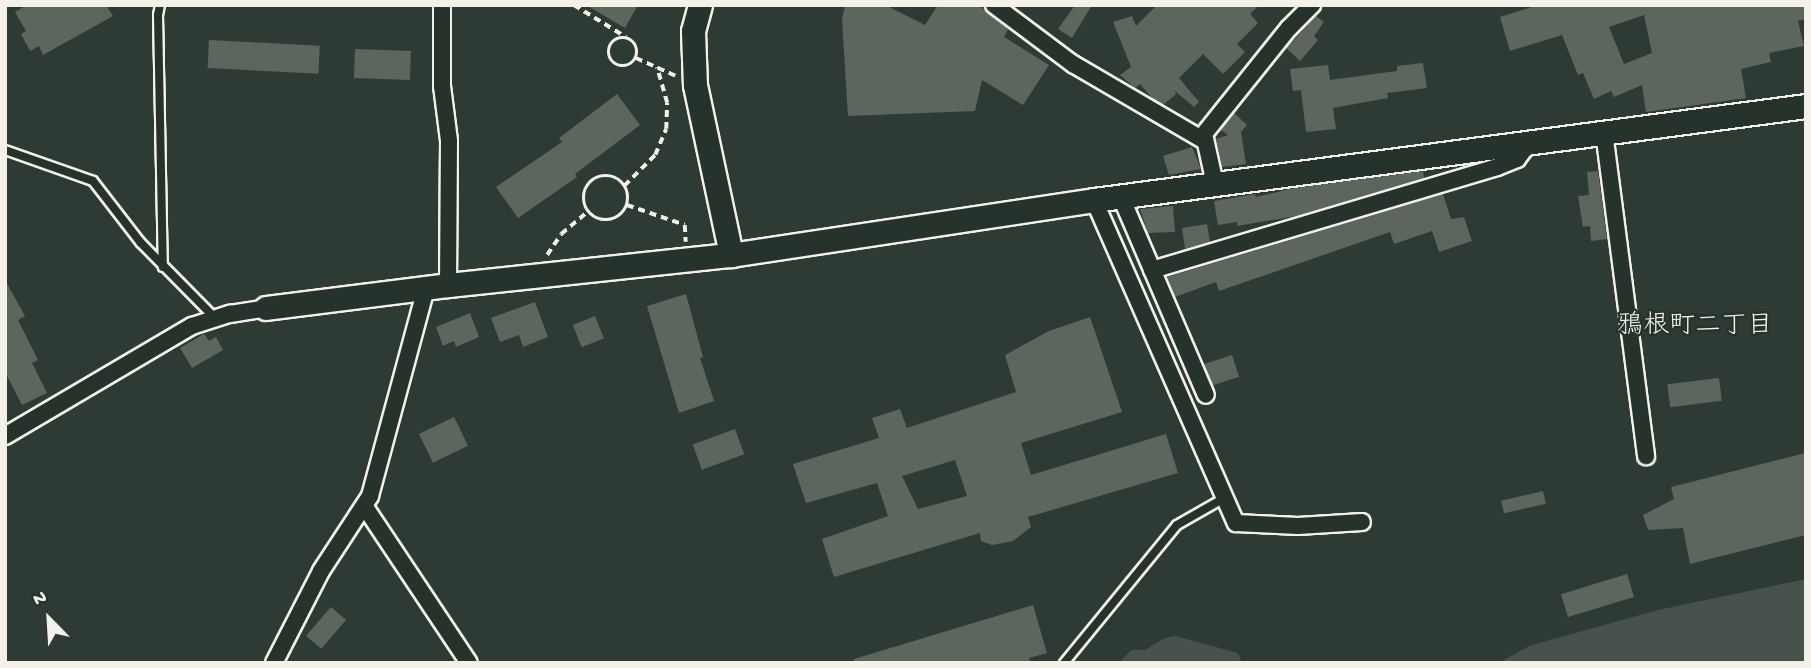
<!DOCTYPE html>
<html>
<head>
<meta charset="utf-8">
<style>
	body { margin:0 }
	#map { position:relative; width:1811px; height:668px; overflow:hidden; background:#2e3b34; font-family:"Gochi Hand","Klee One",sans-serif }
	div>[style] { position:absolute }
	[style*='--x'] { left:calc(var(--x)*1px); top:calc(var(--y)*1px); width:calc(var(--w)*1px); rotate:calc(var(--a)*1deg) }
	.green>* { inset:0; background:#48524c }
	.building>* { inset:0; background:#5c655e; transform-origin:0 0 }
	.path>* { height:3.5px; margin-top:-1.75px; transform-origin:0; background:repeating-linear-gradient(90deg,#f4f1e8 0 7px,transparent 0 12px) }
	.path>.ring { margin:-1.75px; padding:0; box-sizing:content-box; background:none; border:3.5px solid #f4f1e8; border-radius:50% }
	.roads { filter:drop-shadow(2px 0 #f4f1e8) drop-shadow(-2px 0 #f4f1e8) drop-shadow(0 2px #f4f1e8) drop-shadow(0 -2px #f4f1e8) }
	.lane>* { height:8px; margin:-4px; padding:0 4px; transform-origin:4px; border-radius:4px; background:#26332d }
	.street>* { height:16px; margin:-8px; padding:0 8px; transform-origin:8px; border-radius:8px; background:#26332d }
	.secondary>* { height:23px; margin:-11.5px; padding:0 11.5px; transform-origin:11.5px; border-radius:11.5px; background:#26332d }
	span { translate:-50% -50%; white-space:nowrap; text-align:center; line-height:1.15; -webkit-text-stroke:5px #26332d; paint-order:stroke }
	.neighbourhood-label { font-size:26px; color:#f4f1e8 }
	.frame { position:absolute; inset:0; border:7px solid #f4f1e8; pointer-events:none }
	.north { position:absolute; left:14px; top:584px; width:70px; height:70px; -webkit-text-stroke:5px #26332d; paint-order:stroke; rotate:336deg; font-size:19px; font-weight:700; line-height:28px; text-align:center; color:#f4f1e8 }
	.north::after { content:''; display:block; margin:auto; width:24px; height:32px; background:#f4f1e8; clip-path:polygon(50% 0,100% 100%,50% 72%,0 100%) }
</style>
</head>
<body>
<div id="map">
	<div class="green">
		<i style="clip-path:polygon(1806px 579px,1806px 663px,1498px 663px,1529px 646px,1658px 610px)"></i>
		<i style="clip-path:polygon(1175px 636px,1238px 653px,1242px 663px,1119px 663px,1131px 650px,1145px 650px,1165px 638px)"></i>
	</div>
	<div class="building">
		<i style="clip-path:polygon(27px 5px,106px 5px,113px 16px,43px 55px,39px 46px,30px 51px,21px 34px,26px 31px,15px 12px)"></i>
		<i style="clip-path:polygon(586px 5px,638px 5px,625px 28px)"></i>
		<i style="clip-path:polygon(845px 5px,885px 5px,925px 25px,938px 5px,978px 5px,1008px 29px,1004px 37px,1049px 65px,1023px 105px,982px 80px,975px 111px,848px 116px,842px 20px)"></i>
		<i style="clip-path:polygon(1075px 5px,1092px 5px,1072px 38px,1058px 29px)"></i>
		<i style="clip-path:polygon(1157px 5px,1259px 5px,1250px 14px,1258px 23px,1237px 44px,1245px 52px,1223px 74px,1203px 54px,1179px 78px,1199px 102px,1194px 107px,1175px 91px,1176px 94px,1163px 105px,1152px 98px,1140px 84px,1135px 88px,1120px 75px,1131px 67px,1113px 22px,1132px 16px,1136px 26px)"></i>
		<i style="clip-path:polygon(evenodd,1538px 5px,1806px 5px,1806px 19px,1798px 21px,1804px 46px,1769px 53px,1771px 62px,1741px 69px,1746px 98px,1646px 112px,1642px 85px,1614px 97px,1611px 91px,1594px 99px,1583px 73px,1578px 75px,1562px 35px,1510px 51px,1500px 17px,1538px 5px,1644px 15px,1652px 53px,1624px 64px,1609px 27px,1644px 15px)"></i>
		<i style="clip-path:polygon(1316px 16px,1324px 22px,1314px 36px,1318px 40px,1300px 61px,1286px 48px)"></i>
		<i style="left:209px;top:40px;width:111px;height:28px;rotate:3deg"></i>
		<i style="left:355px;top:49px;width:56px;height:29px;rotate:2deg"></i>
		<i style="clip-path:polygon(1423px 63px,1427px 88px,1387px 93px,1388px 98px,1333px 108px,1336px 129px,1306px 132px,1301px 90px,1293px 91px,1290px 69px,1328px 65px,1330px 80px,1397px 71px,1397px 66px)"></i>
		<i style="clip-path:polygon(617px 94px,640px 125px,575px 174px,577px 177px,518px 218px,496px 187px,562px 142px,559px 138px)"></i>
		<i style="clip-path:polygon(1234px 113px,1247px 125px,1241px 132px,1246px 164px,1222px 167px,1216px 139px,1228px 135px,1221px 130px)"></i>
		<i style="clip-path:polygon(1192px 147px,1201px 169px,1169px 175px,1163px 156px)"></i>
		<i style="clip-path:polygon(1423px 171px,1424px 178px,1296px 216px,1237px 226px,1237px 222px,1218px 225px,1214px 201px,1255px 194px,1256px 197px,1294px 188px)"></i>
		<i style="clip-path:polygon(1598px 171px,1607px 239px,1591px 241px,1590px 226px,1583px 227px,1578px 196px,1589px 195px,1587px 172px)"></i>
		<i style="clip-path:polygon(1443px 194px,1451px 219px,1464px 217px,1472px 241px,1439px 252px,1432px 231px,1394px 244px,1390px 232px,1219px 291px,1216px 282px,1175px 297px,1167px 277px)"></i>
		<i style="clip-path:polygon(1173px 206px,1175px 232px,1148px 233px,1140px 209px)"></i>
		<i style="clip-path:polygon(1207px 224px,1210px 242px,1185px 249px,1182px 228px)"></i>
		<i style="clip-path:polygon(5px 280px,25px 316px,18px 320px,38px 360px,32px 363px,47px 393px,22px 405px,5px 372px)"></i>
		<i style="clip-path:polygon(686px 294px,703px 357px,700px 358px,714px 401px,679px 413px,647px 306px)"></i>
		<i style="clip-path:polygon(535px 302px,548px 337px,523px 347px,519px 335px,500px 342px,491px 318px)"></i>
		<i style="clip-path:polygon(470px 313px,479px 337px,456px 347px,454px 341px,443px 346px,436px 327px)"></i>
		<i style="left:595px;top:316px;width:24px;height:24px;rotate:68deg"></i>
		<i style="clip-path:polygon(evenodd,1090px 317px,1122px 412px,1021px 443px,1031px 475px,1166px 434px,1178px 473px,1028px 517px,1031px 527px,1013px 541px,992px 545px,981px 541px,980px 533px,834px 577px,822px 539px,888px 516px,877px 483px,806px 503px,793px 464px,879px 438px,872px 418px,900px 409px,907px 428px,1016px 392px,1005px 355px,1049px 331px,1090px 317px,955px 460px,967px 496px,918px 509px,902px 476px,955px 460px)"></i>
		<i style="clip-path:polygon(204px 334px,209px 341px,216px 337px,223px 350px,192px 368px,180px 348px)"></i>
		<i style="left:1232px;top:355px;width:23px;height:29px;rotate:72deg"></i>
		<i style="left:1719px;top:378px;width:23px;height:52px;rotate:83deg"></i>
		<i style="left:454px;top:417px;width:32px;height:39px;rotate:64deg"></i>
		<i style="left:735px;top:429px;width:27px;height:45px;rotate:70deg"></i>
		<i style="clip-path:polygon(1806px 453px,1806px 535px,1690px 564px,1683px 528px,1648px 530px,1643px 515px,1674px 499px,1671px 487px)"></i>
		<i style="left:1543px;top:491px;width:13px;height:43px;rotate:77deg"></i>
		<i style="left:1627px;top:574px;width:24px;height:69px;rotate:73deg"></i>
		<i style="clip-path:polygon(1033px 605px,1047px 653px,1029px 658px,1030px 663px,855px 663px,854px 659px)"></i>
		<i style="left:331px;top:607px;width:20px;height:38px;rotate:41deg"></i>
	</div>
	<div class="path">
		<i style="--x:574;--y:5;--w:61;--a:31.6"></i>
		<i class="ring" style="left:609px;top:38px;width:24.5px;height:24.5px"></i>
		<i style="--x:636;--y:58;--w:44;--a:24.2"></i>
		<i class="ring" style="left:584px;top:176px;width:40.5px;height:40.5px"></i>
		<i style="--x:624;--y:186;--w:44;--a:-45"></i>
		<i style="--x:655;--y:155;--w:28;--a:-67"></i>
		<i style="--x:666;--y:129;--w:26;--a:-88"></i>
		<i style="--x:667;--y:103;--w:37;--a:-106"></i>
		<i style="--x:627;--y:205;--w:61;--a:19"></i>
		<i style="--x:685;--y:225;--w:17;--a:87"></i>
		<i style="--x:547;--y:255;--w:25;--a:-56"></i>
		<i style="--x:561;--y:234;--w:35;--a:-40"></i>
	</div>
	<div class="roads">
		<div class="lane">
			<i style="--x:160;--y:5;--w:10;--a:101"></i>
			<i style="--x:158;--y:15;--w:252;--a:88.9"></i>
			<i style="--x:5;--y:150;--w:93;--a:19.4"></i>
			<i style="--x:93;--y:181;--w:78;--a:52.3"></i>
			<i style="--x:141;--y:243;--w:105;--a:45.4"></i>
			<i style="--x:1064;--y:663;--w:178;--a:-50.7"></i>
			<i style="--x:1177;--y:525;--w:56;--a:-29.7"></i>
		</div>
		<div class="street">
			<i style="--x:442;--y:5;--w:81;--a:90"></i>
			<i style="--x:442;--y:86;--w:55;--a:82.7"></i>
			<i style="--x:449;--y:141;--w:144;--a:90.4"></i>
			<i style="--x:994;--y:5;--w:99;--a:36.8"></i>
			<i style="--x:1073;--y:64;--w:151;--a:30.3"></i>
			<i style="--x:1604;--y:132;--w:327;--a:82.6"></i>
			<i style="--x:1215;--y:184;--w:51;--a:-102.4"></i>
			<i style="--x:1204;--y:134;--w:136;--a:-51.3"></i>
			<i style="--x:1289;--y:28;--w:33;--a:-45"></i>
			<i style="--x:1121;--y:197;--w:215;--a:66.8"></i>
			<i style="--x:1094;--y:200;--w:353;--a:66.3"></i>
			<i style="--x:1236;--y:523;--w:62;--a:2.8"></i>
			<i style="--x:1298;--y:526;--w:64;--a:-3.6"></i>
			<i style="--x:1152;--y:270;--w:360;--a:-16.6"></i>
			<i style="--x:1497;--y:167;--w:22;--a:-22"></i>
			<i style="--x:1517;--y:159;--w:21;--a:-53"></i>
			<i style="--x:5;--y:436;--w:217;--a:-30.5"></i>
			<i style="--x:192;--y:326;--w:40;--a:-18"></i>
			<i style="--x:230;--y:314;--w:36;--a:-9"></i>
			<i style="--x:365;--y:507;--w:187;--a:56.3"></i>
			<i style="--x:274;--y:663;--w:103;--a:-62.9"></i>
			<i style="--x:321;--y:571;--w:90;--a:-56.8"></i>
			<i style="--x:370;--y:496;--w:214;--a:-74.9"></i>
		</div>
		<div class="secondary">
			<i style="--x:700;--y:5;--w:27;--a:105"></i>
			<i style="--x:693;--y:31;--w:54;--a:87.9"></i>
			<i style="--x:695;--y:85;--w:174;--a:78"></i>
			<i style="--x:266;--y:308;--w:183;--a:-7.2"></i>
			<i style="--x:448;--y:285;--w:285;--a:-6.1"></i>
			<i style="--x:731;--y:255;--w:367;--a:-8.6"></i>
			<i style="--x:1094;--y:200;--w:718;--a:-7.52"></i>
		</div>
	</div>
	<div class="neighbourhood-label">
		<span style="left:1695px;top:328px">鴉根町二丁目</span>
	</div>
	<div class="frame"></div>
	<div class="north">N</div>
</div>
</body>
</html>
